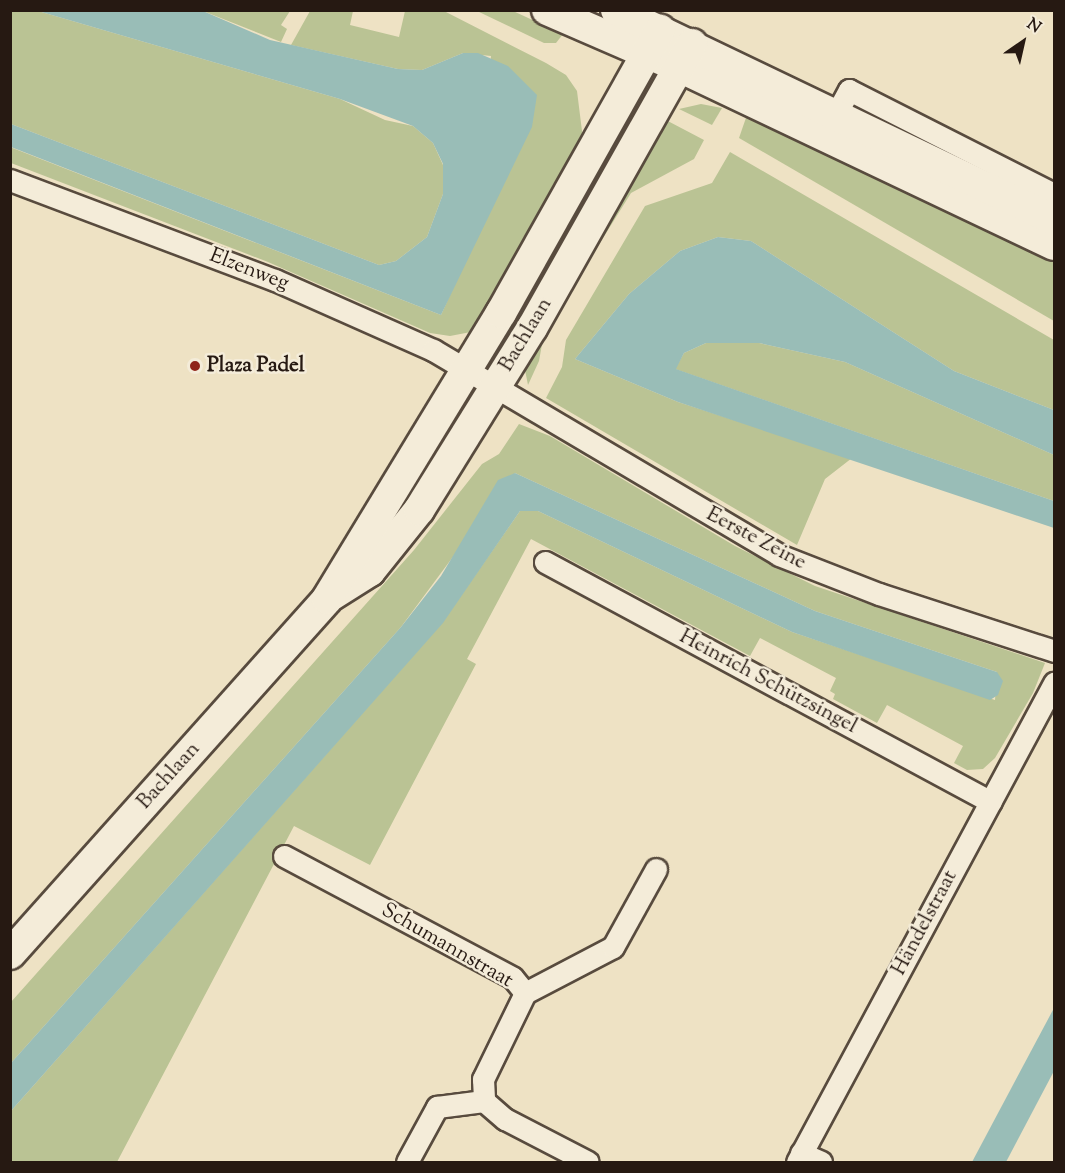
<!DOCTYPE html>
<html>
<head>
<meta charset="utf-8">
<style>
	body { margin:0 }
	#map { position:relative; width:1065px; height:1173px; overflow:hidden; background:#eee2c4; font-family:"Sorts Mill Goudy",serif }
	div>[style] { position:absolute }
	[style*='--x'] { left:calc(var(--x)*1px); top:calc(var(--y)*1px); width:calc(var(--w)*1px); rotate:calc(var(--a)*1deg) }
	.green>* { inset:0; background:#bac394 }
	.water>* { inset:0; background:#99bdb7 }
	.roads { filter:drop-shadow(2px 0 #584b3e) drop-shadow(-2px 0 #584b3e) drop-shadow(0 2px #584b3e) drop-shadow(0 -2px #584b3e) }
	.street>* { height:21px; margin:-10.5px; padding:0 10.5px; transform-origin:10.5px; border-radius:10.5px; background:#f4ecd9 }
	.secondary>* { height:30px; margin:-15px; padding:0 15px; transform-origin:15px; border-radius:15px; background:#f4ecd9 }
	.dots>* { width:16px; height:16px; translate:-50% -50%; box-sizing:border-box; border:3px solid #f4ecd9; border-radius:50% }
	span { translate:-50% -50%; white-space:nowrap; text-align:center; line-height:1.15; -webkit-text-stroke:5px #f4ecd9; paint-order:stroke }
	.street-label { font-size:21px; color:#261912 }
	.poi-label { font-size:21px; color:#261912; font-weight:700 }
	.left { translate:0 -50%; text-align:left }
	.frame { position:absolute; inset:0; border:12px solid #261912; pointer-events:none }
	.north { position:absolute; left:993px; top:12px; width:60px; height:60px; -webkit-text-stroke:4px #f4ecd9; paint-order:stroke; rotate:34deg; font-size:16px; font-weight:700; line-height:24px; text-align:center; color:#261912 }
	.north::after { content:''; display:block; margin:auto; width:21px; height:27px; background:#261912; clip-path:polygon(50% 0,100% 100%,50% 72%,0 100%) }
</style>
</head>
<body>
<div id="map">
	<div class="green">
		<i style="clip-path:polygon(10px 11px,38px 11px,340px 99px,385px 120px,413px 126px,433px 143px,443px 165px,443px 194px,427px 237px,396px 261px,379px 265px,11px 124px)"></i>
		<i style="clip-path:polygon(203px 11px,290px 11px,281px 25px,287px 29px,281px 42px)"></i>
		<i style="clip-path:polygon(310px 11px,353px 11px,350px 25px,399px 37px,405px 11px,444px 11px,546px 63px,566px 75px,577px 91px,583px 139px,476px 331px,450px 336px,430px 333px,268px 262px,11px 163px,10px 147px,441px 315px,473px 244px,491px 56px,463px 53px,422px 70px,398px 69px,291px 45px)"></i>
		<i style="clip-path:polygon(477px 11px,513px 11px,563px 34px,556px 43px,544px 43px)"></i>
		<i style="clip-path:polygon(701px 104px,722px 108px,712px 125px,679px 109px)"></i>
		<i style="clip-path:polygon(748px 112px,1054px 251px,1054px 321px,739px 138px)"></i>
		<i style="clip-path:polygon(664px 119px,704px 140px,694px 159px,631px 193px,544px 333px,539px 361px,528px 385px,524px 365px)"></i>
		<i style="clip-path:polygon(730px 152px,1054px 340px,1054px 410px,954px 371px,751px 241px,718px 237px,680px 251px,629px 294px,575px 359px,678px 402px,852px 458px,825px 479px,797px 545px,546px 398px,562px 367px,566px 340px,645px 206px,712px 183px)"></i>
		<i style="clip-path:polygon(706px 343px,759px 343px,845px 362px,1054px 455px,1054px 501px,675px 369px,684px 353px)"></i>
		<i style="clip-path:polygon(519px 424px,550px 436px,735px 546px,815px 586px,1045px 663px,1033px 693px,995px 758px,983px 769px,967px 770px,954px 763px,963px 746px,887px 705px,877px 723px,833px 699px,835px 694px,830px 691px,836px 678px,760px 638px,750px 656px,531px 539px,467px 659px,476px 664px,370px 865px,294px 826px,117px 1162px,11px 1162px,11px 1111px,442px 623px,520px 511px,538px 511px,792px 632px,995px 700px,997px 672px,815px 611px,515px 473px,401px 627px,11px 1063px,11px 1002px,414px 550px,482px 464px,499px 454px)"></i>
	</div>
	<div class="water">
		<i style="clip-path:polygon(38px 11px,203px 11px,270px 40px,398px 69px,422px 70px,463px 53px,478px 53px,508px 66px,537px 95px,532px 127px,441px 315px,11px 147px,11px 124px,379px 265px,396px 261px,427px 237px,443px 194px,443px 164px,433px 143px,413px 126px,340px 99px)"></i>
		<i style="clip-path:polygon(718px 237px,751px 241px,954px 371px,1054px 410px,1054px 455px,845px 362px,759px 343px,706px 343px,684px 353px,676px 369px,1054px 501px,1054px 528px,678px 402px,575px 359px,629px 294px,680px 251px)"></i>
		<i style="clip-path:polygon(515px 473px,815px 611px,997px 672px,1003px 681px,998px 695px,990px 700px,792px 632px,538px 511px,520px 511px,443px 623px,11px 1111px,11px 1063px,401px 627px,441px 576px,498px 480px)"></i>
		<i style="clip-path:polygon(1054px 1008px,1054px 1071px,1006px 1162px,972px 1162px)"></i>
	</div>
	<div class="roads">
		<div class="street">
			<i style="--x:829;--y:127;--w:42;--a:-61.6"></i>
			<i style="--x:849;--y:90;--w:230;--a:26.9"></i>
			<i style="--x:10;--y:180;--w:283;--a:20.7"></i>
			<i style="--x:275;--y:280;--w:173;--a:23.9"></i>
			<i style="--x:433;--y:350;--w:402;--a:30.6"></i>
			<i style="--x:779;--y:555;--w:107;--a:21.3"></i>
			<i style="--x:879;--y:594;--w:184;--a:18"></i>
			<i style="--x:545;--y:562;--w:506;--a:28.29"></i>
			<i style="--x:284;--y:856;--w:259;--a:28"></i>
			<i style="--x:513;--y:978;--w:19;--a:51"></i>
			<i style="--x:525;--y:993;--w:96;--a:116"></i>
			<i style="--x:483;--y:1079;--w:22;--a:87"></i>
			<i style="--x:484;--y:1101;--w:28;--a:41"></i>
			<i style="--x:505;--y:1119;--w:93;--a:27.4"></i>
			<i style="--x:525;--y:993;--w:99;--a:-27.6"></i>
			<i style="--x:613;--y:947;--w:89;--a:-61.1"></i>
			<i style="--x:801;--y:1153;--w:22;--a:24"></i>
			<i style="--x:407;--y:1162;--w:63;--a:-61.4"></i>
			<i style="--x:437;--y:1107;--w:47;--a:-7.3"></i>
			<i style="--x:797;--y:1162;--w:544;--a:-61.78"></i>
		</div>
		<div class="secondary">
			<i style="--x:547;--y:10;--w:144;--a:23.4"></i>
			<i style="--x:679;--y:67;--w:415;--a:25.4"></i>
			<i style="--x:616;--y:10;--w:486;--a:25.6"></i>
			<i style="--x:332;--y:595;--w:45;--a:-32.3"></i>
			<i style="--x:370;--y:571;--w:78;--a:-51.2"></i>
			<i style="--x:419;--y:510;--w:214;--a:-58.2"></i>
			<i style="--x:532;--y:328;--w:326;--a:-60.6"></i>
			<i style="--x:10;--y:954;--w:476;--a:-48.2"></i>
			<i style="--x:327;--y:599;--w:335;--a:-58.7"></i>
			<i style="--x:501;--y:313;--w:325;--a:-60.7"></i>
		</div>
	</div>
	<div class="dots">
		<i style="left:195px;top:366px;background:#8f2418"></i>
	</div>
	<div class="street-label">
		<span style="left:249px;top:270px;rotate:21deg">Elzenweg</span>
		<span style="left:526px;top:335px;rotate:-59deg">Bachlaan</span>
		<span style="left:756px;top:539px;rotate:28deg">Eerste Zeine</span>
		<span style="left:768px;top:682px;rotate:28deg">Heinrich Schützsingel</span>
		<span style="left:169px;top:776px;rotate:-48deg">Bachlaan</span>
		<span style="left:925px;top:923px;rotate:-62deg">Händelstraat</span>
		<span style="left:447px;top:946px;rotate:30deg">Schumannstraat</span>
	</div>
	<div class="poi-label">
		<span class="left" style="left:207px;top:366px">Plaza Padel</span>
	</div>
	<div class="frame"></div>
	<div class="north">N</div>
</div>
</body>
</html>
